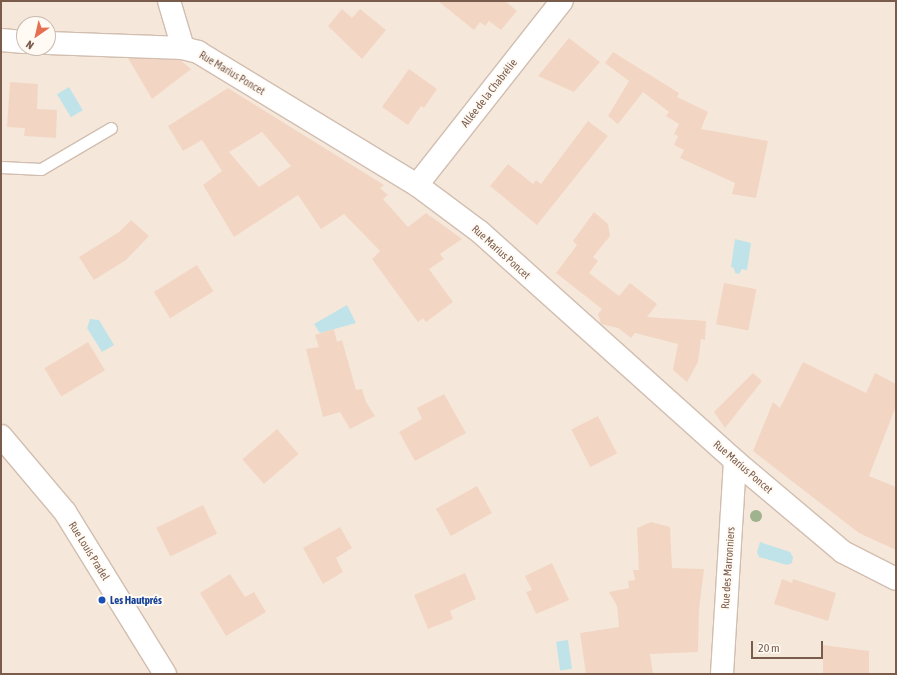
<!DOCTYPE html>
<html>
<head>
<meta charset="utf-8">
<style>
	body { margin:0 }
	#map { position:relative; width:897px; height:675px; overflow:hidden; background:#fdf6ec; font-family:"Asap Condensed",sans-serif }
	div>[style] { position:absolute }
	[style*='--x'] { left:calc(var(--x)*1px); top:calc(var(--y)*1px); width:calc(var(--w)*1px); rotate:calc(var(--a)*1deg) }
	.residential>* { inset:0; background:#f5e8da }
	.water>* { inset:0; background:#bfe3e8; transform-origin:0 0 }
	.building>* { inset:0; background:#f3d5c3; transform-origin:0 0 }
	.roads { filter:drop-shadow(1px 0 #d1beb0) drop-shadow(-1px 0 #d1beb0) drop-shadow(0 1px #d1beb0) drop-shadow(0 -1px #d1beb0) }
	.lane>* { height:11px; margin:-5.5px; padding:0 5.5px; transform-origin:5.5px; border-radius:5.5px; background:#fff }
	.street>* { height:22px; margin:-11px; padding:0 11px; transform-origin:11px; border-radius:11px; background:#fff }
	.secondary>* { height:22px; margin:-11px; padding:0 11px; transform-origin:11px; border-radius:11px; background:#fff }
	.trees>* { width:12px; height:12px; margin:-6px; border-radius:50%; background:#a0b28e }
	.dots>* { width:11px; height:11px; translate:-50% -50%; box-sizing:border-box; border:2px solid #fffaf3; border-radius:50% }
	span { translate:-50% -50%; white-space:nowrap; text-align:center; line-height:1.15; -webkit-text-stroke:4px #fffaf3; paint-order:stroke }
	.street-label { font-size:11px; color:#7a5c4d }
	.transit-label { font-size:11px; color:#164399; font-weight:700 }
	.left { translate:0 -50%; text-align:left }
	.frame { position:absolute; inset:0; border:2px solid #7a5c4d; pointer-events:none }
	.north { position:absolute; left:16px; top:16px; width:40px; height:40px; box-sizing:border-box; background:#fffaf3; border:1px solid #cabbb1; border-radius:50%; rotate:214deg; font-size:11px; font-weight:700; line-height:16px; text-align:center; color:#7a5c4d }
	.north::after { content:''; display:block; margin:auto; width:14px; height:18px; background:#e76f51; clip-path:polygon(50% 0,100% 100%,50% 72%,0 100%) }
	.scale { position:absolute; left:751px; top:641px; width:72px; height:18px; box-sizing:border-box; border:2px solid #7a5c4d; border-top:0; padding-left:5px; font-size:12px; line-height:14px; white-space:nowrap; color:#7a5c4d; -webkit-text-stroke:3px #fffaf3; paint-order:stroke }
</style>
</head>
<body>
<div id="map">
	<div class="residential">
		<i style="clip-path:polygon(evenodd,1px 1px,896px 1px,896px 674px,1px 674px,1px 1px,24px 24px,48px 24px,48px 48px,24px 48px,24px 24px)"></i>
	</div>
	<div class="water">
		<i style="left:69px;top:87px;width:27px;height:14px;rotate:59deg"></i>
		<i style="clip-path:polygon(735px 239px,751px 243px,747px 270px,742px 269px,739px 274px,735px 273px,734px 268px,731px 267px)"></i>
		<i style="clip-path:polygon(347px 305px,356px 323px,320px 333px,314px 324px)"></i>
		<i style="clip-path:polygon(90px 319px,99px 320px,114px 345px,102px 352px,87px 328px)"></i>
		<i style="clip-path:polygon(760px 542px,790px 552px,793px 557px,792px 563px,787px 565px,759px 557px,757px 552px)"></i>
		<i style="left:568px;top:640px;width:29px;height:12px;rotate:82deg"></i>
	</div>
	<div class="building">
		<i style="clip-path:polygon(438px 1px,505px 1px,517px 11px,501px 30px,489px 21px,485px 26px,480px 22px,474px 30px)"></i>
		<i style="clip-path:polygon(342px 9px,352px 18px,360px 9px,386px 30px,362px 59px,328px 26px)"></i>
		<i style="clip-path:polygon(569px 38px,600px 62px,574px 92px,538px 76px)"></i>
		<i style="clip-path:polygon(613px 52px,679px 93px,677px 97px,708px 112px,701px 129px,768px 141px,756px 198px,732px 194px,735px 183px,680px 158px,684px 150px,674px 145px,678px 136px,674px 134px,679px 124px,666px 116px,669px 112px,643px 92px,618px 124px,608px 116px,629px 81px,605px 63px)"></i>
		<i style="clip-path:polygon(128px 58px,180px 60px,191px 69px,152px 99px)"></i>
		<i style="clip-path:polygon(409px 69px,437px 89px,424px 108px,421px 106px,408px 125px,382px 107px)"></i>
		<i style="clip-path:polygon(10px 82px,38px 84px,37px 109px,57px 110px,56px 138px,24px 136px,25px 128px,7px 127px)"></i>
		<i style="clip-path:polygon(evenodd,228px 88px,384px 185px,380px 188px,388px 195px,383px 199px,408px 227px,426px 213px,462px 239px,440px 254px,444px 259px,429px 269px,453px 302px,426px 322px,423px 318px,418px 322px,372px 259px,380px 251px,344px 214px,321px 229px,298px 195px,234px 237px,203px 185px,222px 171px,202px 140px,183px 151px,168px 126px,228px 88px,262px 132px,291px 166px,259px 187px,229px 152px,262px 132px)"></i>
		<i style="clip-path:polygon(588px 121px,608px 136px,537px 225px,490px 186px,508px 164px,533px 184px,536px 180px,541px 184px)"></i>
		<i style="clip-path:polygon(594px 212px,608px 224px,610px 236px,593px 257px,598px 261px,589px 273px,619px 296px,630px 283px,657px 304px,647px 317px,706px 321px,705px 340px,701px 339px,698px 362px,687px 382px,673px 370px,678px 344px,635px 333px,631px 338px,618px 328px,601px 324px,598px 314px,602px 309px,556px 273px,577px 245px,573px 241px)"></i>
		<i style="clip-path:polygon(131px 220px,149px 236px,126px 260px,94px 280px,79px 257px,119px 232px)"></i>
		<i style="left:197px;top:265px;width:31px;height:51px;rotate:58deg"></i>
		<i style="left:724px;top:283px;width:33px;height:42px;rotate:11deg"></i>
		<i style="clip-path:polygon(334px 329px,337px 342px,342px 340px,356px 390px,362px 389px,366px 402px,375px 416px,350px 429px,340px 412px,323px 417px,306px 349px,319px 347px,315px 335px)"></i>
		<i style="left:88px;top:342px;width:33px;height:51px;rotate:59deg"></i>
		<i style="clip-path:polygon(803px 362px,866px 393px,875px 373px,896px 384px,896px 406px,869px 476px,896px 487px,896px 550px,859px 533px,753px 451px,773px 402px,780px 408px)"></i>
		<i style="clip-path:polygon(753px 373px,762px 381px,725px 428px,714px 412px)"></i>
		<i style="clip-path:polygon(444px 394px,466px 433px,415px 461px,399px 432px,422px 419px,417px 408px)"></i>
		<i style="left:598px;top:416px;width:42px;height:30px;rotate:63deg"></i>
		<i style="left:277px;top:429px;width:33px;height:46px;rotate:49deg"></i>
		<i style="left:477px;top:486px;width:31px;height:47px;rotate:61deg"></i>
		<i style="left:203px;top:505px;width:32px;height:52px;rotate:64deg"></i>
		<i style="clip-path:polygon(651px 522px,670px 527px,672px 568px,704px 569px,699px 610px,698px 652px,650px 654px,653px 674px,586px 674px,580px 633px,619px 627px,617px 606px,609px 592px,629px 588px,628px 581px,635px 580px,633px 570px,639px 570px,637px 528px)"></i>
		<i style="clip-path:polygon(340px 527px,352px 548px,336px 558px,343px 572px,323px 584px,303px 548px)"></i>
		<i style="clip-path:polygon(552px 563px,569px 600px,536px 614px,526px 592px,532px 590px,525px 576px)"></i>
		<i style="clip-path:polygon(465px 573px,476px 599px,450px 611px,453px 619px,428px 629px,414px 595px)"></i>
		<i style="clip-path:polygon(230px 574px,245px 597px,254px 592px,266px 612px,226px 636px,200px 593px)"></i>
		<i style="clip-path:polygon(782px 579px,792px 583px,793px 579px,836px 593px,828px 621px,774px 604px)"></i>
		<i style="clip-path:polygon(823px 645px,869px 651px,869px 674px,823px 674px)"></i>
	</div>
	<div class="roads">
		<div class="lane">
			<i style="--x:1;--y:167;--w:40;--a:2.9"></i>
			<i style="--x:41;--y:169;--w:81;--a:-30.4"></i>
		</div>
		<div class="street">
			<i style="--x:169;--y:1;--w:49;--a:73.4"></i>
			<i style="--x:1;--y:40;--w:23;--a:5"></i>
			<i style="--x:48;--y:43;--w:135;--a:2.1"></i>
			<i style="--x:183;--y:48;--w:16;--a:15"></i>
			<i style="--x:198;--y:52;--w:256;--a:31.3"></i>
			<i style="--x:417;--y:185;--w:79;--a:36.7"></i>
			<i style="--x:480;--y:232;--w:343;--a:41.9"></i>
			<i style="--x:735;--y:461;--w:141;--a:40.1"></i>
			<i style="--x:843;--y:552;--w:59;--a:27"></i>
			<i style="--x:417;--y:185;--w:234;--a:-51.8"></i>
			<i style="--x:722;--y:674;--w:213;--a:-86.5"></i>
		</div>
		<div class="secondary">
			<i style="--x:1;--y:436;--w:99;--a:49.9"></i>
			<i style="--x:65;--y:512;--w:190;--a:58.3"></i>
		</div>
	</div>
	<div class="trees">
		<i style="left:756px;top:516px"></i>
	</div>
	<div class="dots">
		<i style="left:102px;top:600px;background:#1a4fb4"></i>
	</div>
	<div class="street-label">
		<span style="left:232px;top:73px;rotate:31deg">Rue Marius Poncet</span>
		<span style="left:489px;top:93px;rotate:-52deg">Allée de la Chabrélie</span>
		<span style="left:501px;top:252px;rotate:42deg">Rue Marius Poncet</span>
		<span style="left:743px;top:467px;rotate:41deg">Rue Marius Poncet</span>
		<span style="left:89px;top:551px;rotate:58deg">Rue Louis Pradel</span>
		<span style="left:728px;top:568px;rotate:-86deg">Rue des Marronniers</span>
	</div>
	<div class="transit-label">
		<span class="left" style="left:110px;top:600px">Les Hautprés</span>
	</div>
	<div class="frame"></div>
	<div class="north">N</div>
	<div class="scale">20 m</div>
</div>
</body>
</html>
